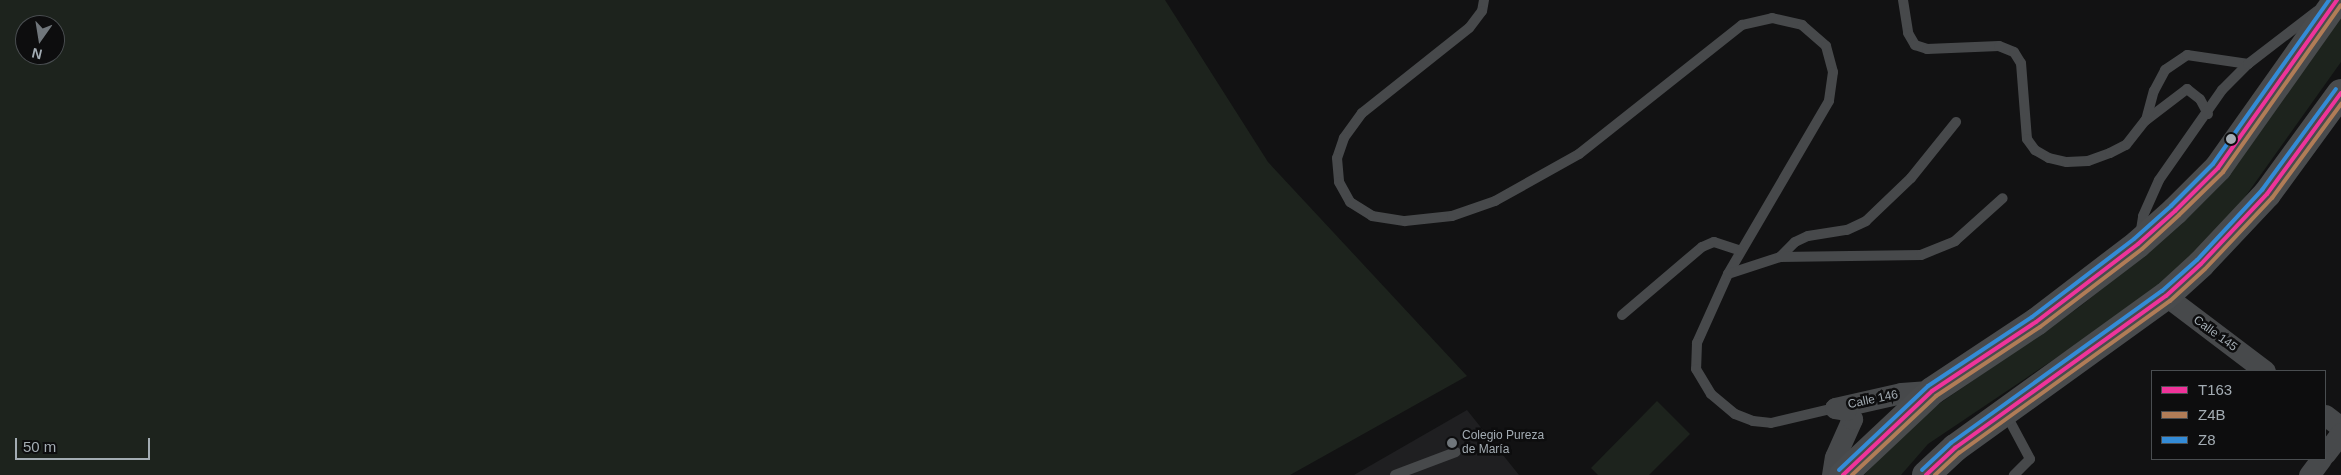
<!DOCTYPE html>
<html>
<head>
<meta charset="utf-8">
<style>
	body { margin:0 }
	#map { position:relative; width:2341px; height:475px; overflow:hidden; background:#121213; font-family:Arial,sans-serif }
	div>[style] { position:absolute }
	[style*='--x'] { left:calc(var(--x)*1px); top:calc(var(--y)*1px); width:calc(var(--w)*1px); rotate:calc(var(--a)*1deg) }
	.built>* { inset:0; background:#1f1f21 }
	.green>* { inset:0; background:#1d231d }
	.lane>* { height:10px; margin:-5px; padding:0 5px; transform-origin:5px; border-radius:5px; background:#47494b }
	.street>* { height:21px; margin:-10.5px; padding:0 10.5px; transform-origin:10.5px; border-radius:10.5px; background:#47494b }
	.primary>* { height:28px; margin:-14px; padding:0 14px; transform-origin:14px; border-radius:14px; background:#494b4d }
	.bus-1>* { height:4px; margin:-2px; padding:0 2px; transform-origin:2px; border-radius:2px; background:#ef339a }
	.bus-2>* { height:4px; margin:-2px; padding:0 2px; transform-origin:2px; border-radius:2px; background:#b07c57 }
	.bus-3>* { height:4px; margin:-2px; padding:0 2px; transform-origin:2px; border-radius:2px; background:#338bd7 }
	.dots>* { width:14px; height:14px; translate:-50% -50%; box-sizing:border-box; border:2px solid #0d0d0e; border-radius:50% }
	span { translate:-50% -50%; white-space:nowrap; text-align:center; line-height:1.15; -webkit-text-stroke:5px #0d0d0e; paint-order:stroke }
	.street-label { font-size:12px; color:#a3acb3 }
	.poi-label { font-size:12px; color:#a3acb3 }
	.left { translate:0 -50%; text-align:left }
	.legend { position:absolute; left:2151px; top:370px; width:175px; height:90px; box-sizing:border-box; background:#0d0d0e; border:1px solid #494d50; margin:0; padding:6px 9px; list-style:none; font-size:15px; color:#a3acb3 }
	.legend li { display:flex; align-items:center; gap:10px; height:25px }
	.legend b { width:25px; border:1px solid #494d50 }
	.north { position:absolute; left:15px; top:15px; width:50px; height:50px; box-sizing:border-box; background:#0d0d0e; border:1px solid #494d50; border-radius:50%; rotate:193deg; font-size:14px; font-weight:700; line-height:20px; text-align:center; color:#a3acb3 }
	.north::after { content:''; display:block; margin:auto; width:18px; height:22px; background:#70767b; clip-path:polygon(50% 0,100% 100%,50% 72%,0 100%) }
	.scale { position:absolute; left:15px; top:438px; width:135px; height:22px; box-sizing:border-box; border:2px solid #a3acb3; border-top:0; padding-left:6px; font-size:15px; line-height:18px; white-space:nowrap; color:#a3acb3; -webkit-text-stroke:4px #0d0d0e; paint-order:stroke }
</style>
</head>
<body>
<div id="map">
	<div class="built">
		<i style="clip-path:polygon(1467px 410px,1519px 475px,1354px 475px)"></i>
	</div>
	<div class="green">
		<i style="clip-path:polygon(evenodd,0 0,1165px 0,1268px 162px,1467px 376px,1290px 475px,0 475px,0 0,25px 25px,55px 25px,55px 55px,25px 55px,25px 25px)"></i>
		<i style="clip-path:polygon(2341px 16px,2341px 62px,2235px 211px,2176px 272px,2111px 321px,1928px 444px,1901px 475px,1864px 475px,1920px 417px,2078px 308px,2152px 249px)"></i>
		<i style="clip-path:polygon(1657px 401px,1690px 434px,1649px 475px,1598px 475px,1591px 468px)"></i>
	</div>
	<div class="lane">
		<i style="--x:1484;--y:0;--w:11;--a:100"></i>
		<i style="--x:1482;--y:11;--w:21;--a:127"></i>
		<i style="--x:1469;--y:28;--w:137;--a:141.5"></i>
		<i style="--x:1362;--y:113;--w:31;--a:126"></i>
		<i style="--x:1344;--y:138;--w:21;--a:109"></i>
		<i style="--x:1337;--y:158;--w:24;--a:85"></i>
		<i style="--x:1339;--y:182;--w:23;--a:61"></i>
		<i style="--x:1350;--y:202;--w:26;--a:32"></i>
		<i style="--x:1372;--y:216;--w:33;--a:9"></i>
		<i style="--x:1405;--y:221;--w:47;--a:-6.1"></i>
		<i style="--x:1452;--y:216;--w:46;--a:-19.2"></i>
		<i style="--x:1495;--y:201;--w:96;--a:-29.2"></i>
		<i style="--x:1579;--y:154;--w:208;--a:-38.4"></i>
		<i style="--x:1742;--y:25;--w:31;--a:-13"></i>
		<i style="--x:1772;--y:18;--w:31;--a:13"></i>
		<i style="--x:1802;--y:25;--w:32;--a:41"></i>
		<i style="--x:1826;--y:46;--w:27;--a:75"></i>
		<i style="--x:1833;--y:72;--w:29;--a:98"></i>
		<i style="--x:1829;--y:101;--w:200;--a:120.3"></i>
		<i style="--x:1728;--y:274;--w:76;--a:114.2"></i>
		<i style="--x:1697;--y:343;--w:26;--a:92"></i>
		<i style="--x:1696;--y:369;--w:29;--a:59"></i>
		<i style="--x:1711;--y:394;--w:31;--a:40"></i>
		<i style="--x:1735;--y:414;--w:19;--a:21"></i>
		<i style="--x:1753;--y:421;--w:18;--a:6"></i>
		<i style="--x:1771;--y:423;--w:66;--a:-13.2"></i>
		<i style="--x:1903;--y:0;--w:33;--a:81"></i>
		<i style="--x:1908;--y:33;--w:14;--a:60"></i>
		<i style="--x:1915;--y:45;--w:13;--a:18"></i>
		<i style="--x:1927;--y:49;--w:72;--a:-2.4"></i>
		<i style="--x:1999;--y:46;--w:16;--a:22"></i>
		<i style="--x:2014;--y:52;--w:13;--a:58"></i>
		<i style="--x:2021;--y:63;--w:76;--a:85.5"></i>
		<i style="--x:2027;--y:139;--w:14;--a:54"></i>
		<i style="--x:2035;--y:150;--w:16;--a:30"></i>
		<i style="--x:2049;--y:158;--w:18;--a:13"></i>
		<i style="--x:2067;--y:162;--w:21;--a:-3"></i>
		<i style="--x:2088;--y:161;--w:23;--a:-20"></i>
		<i style="--x:2110;--y:153;--w:18;--a:-27"></i>
		<i style="--x:2126;--y:145;--w:31;--a:-52"></i>
		<i style="--x:2145;--y:121;--w:53;--a:-37.3"></i>
		<i style="--x:2187;--y:89;--w:16;--a:38"></i>
		<i style="--x:2200;--y:99;--w:17;--a:62"></i>
		<i style="--x:2146;--y:120;--w:30;--a:-75"></i>
		<i style="--x:2154;--y:91;--w:24;--a:-62"></i>
		<i style="--x:2165;--y:70;--w:27;--a:-34"></i>
		<i style="--x:2187;--y:55;--w:62;--a:8.4"></i>
		<i style="--x:2140;--y:236;--w:20;--a:-81"></i>
		<i style="--x:2143;--y:216;--w:39;--a:-66"></i>
		<i style="--x:2159;--y:180;--w:110;--a:-55"></i>
		<i style="--x:2222;--y:90;--w:37;--a:-45"></i>
		<i style="--x:2248;--y:64;--w:87;--a:-37.5"></i>
		<i style="--x:1780;--y:257;--w:21;--a:-45"></i>
		<i style="--x:1795;--y:242;--w:14;--a:-25"></i>
		<i style="--x:1808;--y:236;--w:39;--a:-9"></i>
		<i style="--x:1847;--y:230;--w:21;--a:-25"></i>
		<i style="--x:1866;--y:221;--w:62;--a:-43.7"></i>
		<i style="--x:1911;--y:178;--w:72;--a:-51.2"></i>
		<i style="--x:1728;--y:274;--w:55;--a:-18.1"></i>
		<i style="--x:1780;--y:257;--w:141;--a:-0.8"></i>
		<i style="--x:1921;--y:255;--w:37;--a:-22"></i>
		<i style="--x:1955;--y:241;--w:64;--a:-41.9"></i>
		<i style="--x:1622;--y:315;--w:105;--a:-40.4"></i>
		<i style="--x:1702;--y:247;--w:13;--a:-23"></i>
		<i style="--x:1714;--y:242;--w:28;--a:18"></i>
		<i style="--x:2006;--y:414;--w:51;--a:61.9"></i>
		<i style="--x:2030;--y:459;--w:23;--a:135"></i>
		<i style="--x:1395;--y:475;--w:65;--a:-20.7"></i>
	</div>
	<div class="street">
		<i style="--x:2166;--y:296;--w:124;--a:37.1"></i>
		<i style="--x:1835;--y:408;--w:68;--a:-12.8"></i>
		<i style="--x:1901;--y:393;--w:31;--a:-4"></i>
		<i style="--x:2325;--y:415;--w:20;--a:37"></i>
		<i style="--x:2325;--y:454;--w:26;--a:-53"></i>
		<i style="--x:1832;--y:475;--w:18;--a:-81"></i>
		<i style="--x:1835;--y:457;--w:42;--a:-65.9"></i>
		<i style="--x:1852;--y:419;--w:11;--a:-124"></i>
		<i style="--x:1846;--y:410;--w:11;--a:-170"></i>
		<i style="--x:2309;--y:475;--w:20;--a:-53"></i>
	</div>
	<div class="primary">
		<i style="--x:1843;--y:475;--w:122;--a:-43.3"></i>
		<i style="--x:1932;--y:391;--w:125;--a:-33.6"></i>
		<i style="--x:2036;--y:322;--w:128;--a:-37.4"></i>
		<i style="--x:2138;--y:244;--w:50;--a:-41.7"></i>
		<i style="--x:2175;--y:211;--w:61;--a:-45"></i>
		<i style="--x:2218;--y:168;--w:206;--a:-54.7"></i>
		<i style="--x:1926;--y:475;--w:40;--a:-43"></i>
		<i style="--x:1955;--y:448;--w:260;--a:-35.8"></i>
		<i style="--x:2166;--y:296;--w:47;--a:-42.4"></i>
		<i style="--x:2201;--y:264;--w:96;--a:-46.7"></i>
		<i style="--x:2267;--y:194;--w:125;--a:-53.8"></i>
	</div>
	<div class="bus-1">
		<i style="--x:1843;--y:475;--w:122;--a:-43.3"></i>
		<i style="--x:1932;--y:391;--w:125;--a:-33.6"></i>
		<i style="--x:2036;--y:322;--w:128;--a:-37.4"></i>
		<i style="--x:2138;--y:244;--w:50;--a:-41.7"></i>
		<i style="--x:2175;--y:211;--w:61;--a:-45"></i>
		<i style="--x:2218;--y:168;--w:206;--a:-54.7"></i>
		<i style="--x:1926;--y:475;--w:40;--a:-43"></i>
		<i style="--x:1955;--y:448;--w:260;--a:-35.8"></i>
		<i style="--x:2166;--y:296;--w:47;--a:-42.4"></i>
		<i style="--x:2201;--y:264;--w:96;--a:-46.7"></i>
		<i style="--x:2267;--y:194;--w:125;--a:-53.8"></i>
	</div>
	<div class="bus-2">
		<i style="--x:1852;--y:475;--w:115;--a:-43.2"></i>
		<i style="--x:1936;--y:396;--w:125;--a:-33.6"></i>
		<i style="--x:2040;--y:327;--w:128;--a:-37.4"></i>
		<i style="--x:2142;--y:249;--w:50;--a:-42.6"></i>
		<i style="--x:2179;--y:215;--w:62;--a:-44.3"></i>
		<i style="--x:2223;--y:172;--w:204;--a:-54.8"></i>
		<i style="--x:1935;--y:475;--w:33;--a:-43"></i>
		<i style="--x:1959;--y:453;--w:260;--a:-35.8"></i>
		<i style="--x:2170;--y:301;--w:47;--a:-42.4"></i>
		<i style="--x:2205;--y:269;--w:98;--a:-46.7"></i>
		<i style="--x:2272;--y:198;--w:117;--a:-53.7"></i>
	</div>
	<div class="bus-3">
		<i style="--x:1839;--y:470;--w:122;--a:-43.3"></i>
		<i style="--x:1928;--y:386;--w:125;--a:-33.6"></i>
		<i style="--x:2032;--y:317;--w:128;--a:-37.4"></i>
		<i style="--x:2134;--y:239;--w:50;--a:-41.7"></i>
		<i style="--x:2171;--y:206;--w:59;--a:-45"></i>
		<i style="--x:2213;--y:164;--w:201;--a:-54.7"></i>
		<i style="--x:1922;--y:470;--w:40;--a:-43"></i>
		<i style="--x:1951;--y:443;--w:260;--a:-35.8"></i>
		<i style="--x:2162;--y:291;--w:47;--a:-41.5"></i>
		<i style="--x:2197;--y:260;--w:96;--a:-47.1"></i>
		<i style="--x:2262;--y:190;--w:125;--a:-53.8"></i>
	</div>
	<div class="dots">
		<i style="left:2231px;top:139px;background:#a3acb3"></i>
		<i style="left:1452px;top:443px;background:#70767b"></i>
	</div>
	<div class="street-label">
		<span style="left:2215px;top:334px;rotate:36deg">Calle 145</span>
		<span style="left:1873px;top:400px;rotate:-12deg">Calle 146</span>
	</div>
	<div class="poi-label">
		<span class="left" style="left:1462px;top:443px">Colegio Pureza<br>de María</span>
	</div>
	<ul class="legend">
	<li><b style="height:6px;background:#ef339a"></b>T163</li>
	<li><b style="height:6px;background:#b07c57"></b>Z4B</li>
	<li><b style="height:6px;background:#338bd7"></b>Z8</li>
	</ul>
	<div class="north">N</div>
	<div class="scale">50 m</div>
</div>
</body>
</html>
